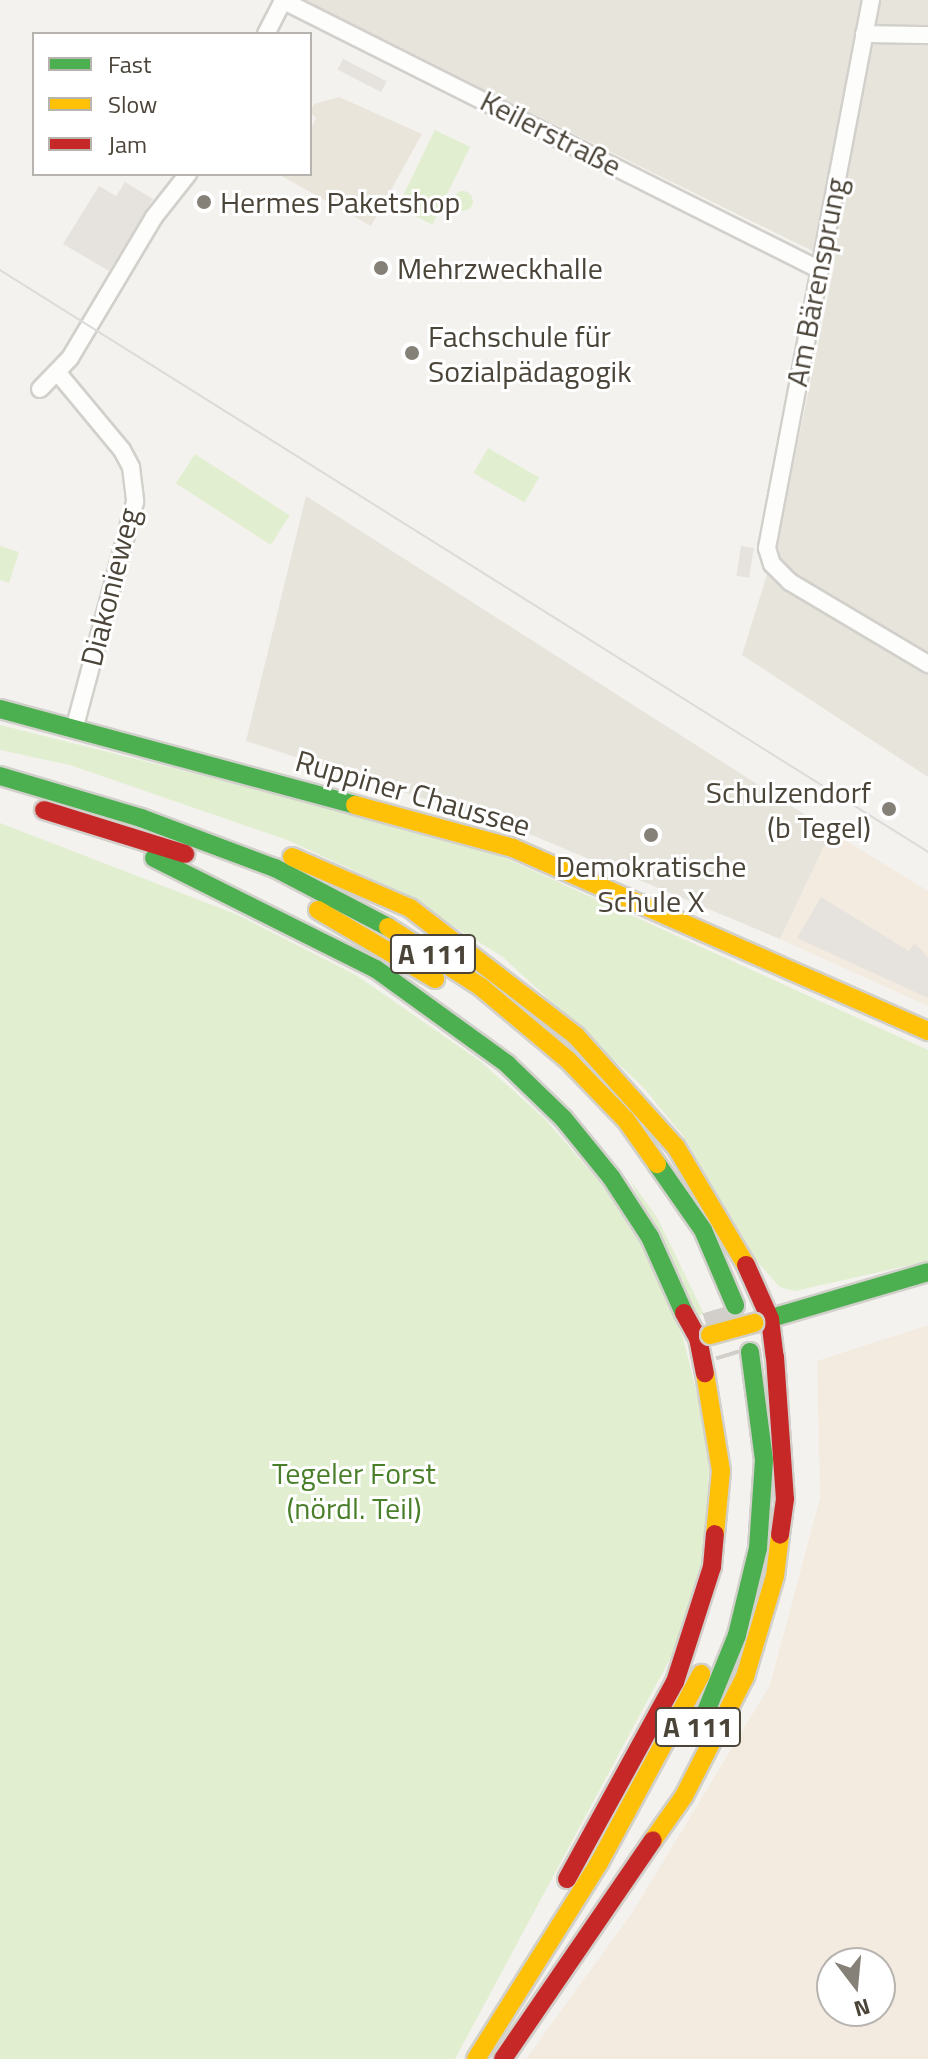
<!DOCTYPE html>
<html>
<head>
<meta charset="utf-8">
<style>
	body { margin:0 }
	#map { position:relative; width:928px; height:2059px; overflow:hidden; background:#f4f2ee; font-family:"Titillium Web",sans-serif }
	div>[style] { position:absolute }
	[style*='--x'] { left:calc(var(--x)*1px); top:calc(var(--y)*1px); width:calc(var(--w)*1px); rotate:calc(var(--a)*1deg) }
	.residential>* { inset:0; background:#e7e4dc }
	.commercial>* { inset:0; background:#f3ebdf }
	.education>* { inset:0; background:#eae5da }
	.green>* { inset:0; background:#e1eecf; transform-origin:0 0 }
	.round { border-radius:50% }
	.parking>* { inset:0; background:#e6e3df; transform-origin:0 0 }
	.highway-tunnel>* { height:30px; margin-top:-15px; transform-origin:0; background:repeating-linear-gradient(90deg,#d2cfca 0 30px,transparent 0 45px) }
	.roads { filter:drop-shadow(2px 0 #d2d0cb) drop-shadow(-2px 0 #d2d0cb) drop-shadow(0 2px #d2d0cb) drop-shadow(0 -2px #d2d0cb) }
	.street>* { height:16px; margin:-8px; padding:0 8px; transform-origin:8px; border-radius:8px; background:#fdfdfc }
	.fast>* { height:18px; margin:-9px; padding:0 9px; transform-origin:9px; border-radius:9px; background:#4caf50 }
	.slow>* { height:18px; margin:-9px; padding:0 9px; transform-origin:9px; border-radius:9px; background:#ffc107 }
	.jam>* { height:18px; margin:-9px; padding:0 9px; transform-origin:9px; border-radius:9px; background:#c62828 }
	.tram>* { height:2px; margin:-1px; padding:0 1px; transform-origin:1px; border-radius:1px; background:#dbdbda }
	.bridges { filter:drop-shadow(2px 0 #d3cfc5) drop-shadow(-2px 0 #d3cfc5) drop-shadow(0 2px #d3cfc5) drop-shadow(0 -2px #d3cfc5) }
	.slow-bridge>* { height:18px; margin:-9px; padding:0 9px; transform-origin:9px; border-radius:9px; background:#ffc107 }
	.dots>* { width:22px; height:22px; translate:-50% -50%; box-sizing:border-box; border:4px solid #fff; border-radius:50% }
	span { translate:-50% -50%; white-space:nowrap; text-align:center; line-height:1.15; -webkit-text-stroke:6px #fff; paint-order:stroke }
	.shield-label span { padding:2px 6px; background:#fff; border:2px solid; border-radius:6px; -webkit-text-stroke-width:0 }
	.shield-label { font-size:28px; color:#4b4439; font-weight:700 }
	.street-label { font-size:30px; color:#4b4439 }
	.poi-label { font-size:30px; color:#4b4439 }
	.left { translate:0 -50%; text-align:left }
	.right { translate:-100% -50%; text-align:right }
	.park-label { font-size:30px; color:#4a7f2a }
	.legend { position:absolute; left:32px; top:32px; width:280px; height:144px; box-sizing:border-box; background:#fff; border:2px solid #b7b4b0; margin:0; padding:10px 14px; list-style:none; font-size:24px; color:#4b4439 }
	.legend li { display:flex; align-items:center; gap:16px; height:40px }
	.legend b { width:40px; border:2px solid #b7b4b0 }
	.north { position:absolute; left:816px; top:1947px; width:80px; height:80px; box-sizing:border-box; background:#fff; border:2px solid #b7b4b0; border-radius:50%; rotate:164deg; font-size:22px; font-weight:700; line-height:32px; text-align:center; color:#4b4439 }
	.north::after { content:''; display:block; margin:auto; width:28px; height:36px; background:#868178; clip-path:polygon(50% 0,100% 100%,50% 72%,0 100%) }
</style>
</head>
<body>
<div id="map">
	<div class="residential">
		<i style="clip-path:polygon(301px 0,928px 0,928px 777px,742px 655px,778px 539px,835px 262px)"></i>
		<i style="clip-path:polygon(306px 496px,840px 837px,824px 847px,780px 939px,515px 828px,246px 741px)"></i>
	</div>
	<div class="commercial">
		<i style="clip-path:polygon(840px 837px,928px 891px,928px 1006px,780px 939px,824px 847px)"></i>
		<i style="clip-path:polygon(evenodd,928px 1325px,928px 2059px,526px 2059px,632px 1913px,770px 1685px,820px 1498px,817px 1361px,928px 1325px,832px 1963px,880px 1963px,880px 2011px,832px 2011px,832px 1963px)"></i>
	</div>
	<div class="education">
		<i style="clip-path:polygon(339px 97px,422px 134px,371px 226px,278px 174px,310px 174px,310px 130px,316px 118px,310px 112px,314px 104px)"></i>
	</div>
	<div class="green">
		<i style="left:435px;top:130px;width:39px;height:86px;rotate:26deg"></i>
		<i class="round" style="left:453px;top:191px;width:20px;height:20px"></i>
		<i style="left:488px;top:448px;width:59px;height:29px;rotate:30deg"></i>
		<i style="left:195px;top:454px;width:113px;height:35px;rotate:33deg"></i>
		<i style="clip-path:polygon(0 546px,19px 552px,9px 583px,0 580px)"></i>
		<i style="clip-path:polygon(0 725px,472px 843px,928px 1050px,928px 1261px,795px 1291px,780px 1287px,759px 1264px,684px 1137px,643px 1087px,503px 957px,390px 887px,287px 840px,70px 765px,0 750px)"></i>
		<i style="clip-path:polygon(0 823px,238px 915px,356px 975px,480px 1061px,545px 1119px,599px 1181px,644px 1249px,683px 1338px,702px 1413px,709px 1469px,703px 1564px,678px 1644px,455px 2059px,0 2059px)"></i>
		<i style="clip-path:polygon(629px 1178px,658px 1219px,704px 1314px,697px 1316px)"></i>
	</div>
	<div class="parking">
		<i style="left:343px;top:59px;width:49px;height:12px;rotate:27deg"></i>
		<i style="clip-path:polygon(125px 182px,153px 199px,109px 271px,63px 244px,99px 186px,116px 196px)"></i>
		<i style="left:741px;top:546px;width:13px;height:30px;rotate:9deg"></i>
		<i style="clip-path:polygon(821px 897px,909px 951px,914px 944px,921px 949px,928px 958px,928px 998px,797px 938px)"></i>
	</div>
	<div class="highway-tunnel">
		<i style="--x:717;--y:1309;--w:49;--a:73.4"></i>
	</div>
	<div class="roads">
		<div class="street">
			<i style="--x:282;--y:0;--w:600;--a:26.65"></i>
			<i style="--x:871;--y:0;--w:558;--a:100.75"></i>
			<i style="--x:767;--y:548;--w:17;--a:73"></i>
			<i style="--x:772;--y:564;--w:25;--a:45"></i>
			<i style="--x:790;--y:582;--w:161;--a:30.7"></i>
			<i style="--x:266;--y:34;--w:37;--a:-63"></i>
			<i style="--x:864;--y:34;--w:64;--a:0.9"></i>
			<i style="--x:58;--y:373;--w:100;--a:50.3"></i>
			<i style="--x:122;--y:450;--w:19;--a:62"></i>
			<i style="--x:131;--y:467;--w:35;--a:83"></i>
			<i style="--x:135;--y:502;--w:235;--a:105"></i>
			<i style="--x:40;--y:389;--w:43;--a:-45.9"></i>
			<i style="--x:70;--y:358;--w:164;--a:-59.2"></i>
			<i style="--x:154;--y:217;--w:55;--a:-51.7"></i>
		</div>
		<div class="fast">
			<i style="--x:0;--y:709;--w:368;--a:15.1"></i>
			<i style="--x:0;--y:776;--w:147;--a:16.6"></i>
			<i style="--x:141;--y:818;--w:143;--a:20.5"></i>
			<i style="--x:275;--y:868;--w:127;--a:27.6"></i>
			<i style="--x:154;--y:858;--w:248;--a:26.6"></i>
			<i style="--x:376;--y:969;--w:162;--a:35.9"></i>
			<i style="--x:507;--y:1064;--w:78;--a:44"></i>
			<i style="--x:563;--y:1118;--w:76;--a:50.9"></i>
			<i style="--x:611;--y:1177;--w:72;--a:57"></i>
			<i style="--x:650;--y:1237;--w:83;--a:65.9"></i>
			<i style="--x:657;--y:1164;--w:80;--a:55.1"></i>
			<i style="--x:703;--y:1230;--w:82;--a:66.9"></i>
			<i style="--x:754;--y:1323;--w:181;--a:-16.3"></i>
			<i style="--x:705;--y:1714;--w:85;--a:-67.9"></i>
			<i style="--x:737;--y:1635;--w:89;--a:-76.4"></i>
			<i style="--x:758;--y:1548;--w:88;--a:-86.1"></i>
			<i style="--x:764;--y:1460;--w:109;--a:-97.4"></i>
		</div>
		<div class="slow">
			<i style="--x:355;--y:805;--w:164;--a:15.2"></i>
			<i style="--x:513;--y:848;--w:454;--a:23.8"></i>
			<i style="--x:292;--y:857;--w:129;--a:23.4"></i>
			<i style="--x:410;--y:908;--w:210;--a:37.6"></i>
			<i style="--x:576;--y:1036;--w:149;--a:48"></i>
			<i style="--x:676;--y:1147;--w:137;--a:59.3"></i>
			<i style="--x:318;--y:910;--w:136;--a:30.5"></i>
			<i style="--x:388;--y:927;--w:111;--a:32.8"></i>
			<i style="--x:481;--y:987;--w:114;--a:40"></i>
			<i style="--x:568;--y:1060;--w:83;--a:46"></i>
			<i style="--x:626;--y:1120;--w:54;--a:54.8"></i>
			<i style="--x:705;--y:1373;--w:99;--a:80.7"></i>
			<i style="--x:721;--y:1471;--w:63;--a:95.4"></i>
			<i style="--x:653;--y:1840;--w:54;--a:-54.8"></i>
			<i style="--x:684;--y:1796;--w:134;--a:-62.9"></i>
			<i style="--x:745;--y:1677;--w:105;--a:-73.5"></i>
			<i style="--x:775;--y:1576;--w:41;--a:-83"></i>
			<i style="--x:476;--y:2059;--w:231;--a:-57.9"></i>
			<i style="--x:599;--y:1863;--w:215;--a:-61.6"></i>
		</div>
		<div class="jam">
			<i style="--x:44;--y:810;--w:148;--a:17.3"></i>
			<i style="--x:746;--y:1265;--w:59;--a:66"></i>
			<i style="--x:770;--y:1319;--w:38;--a:83"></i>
			<i style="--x:684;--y:1313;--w:29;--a:61"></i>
			<i style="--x:698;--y:1338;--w:36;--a:79"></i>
			<i style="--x:775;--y:1357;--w:142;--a:86"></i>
			<i style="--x:785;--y:1499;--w:36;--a:98"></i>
			<i style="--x:567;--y:1879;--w:225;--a:-61.3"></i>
			<i style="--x:675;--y:1682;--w:121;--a:-72.2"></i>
			<i style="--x:712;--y:1567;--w:33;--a:-85"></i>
			<i style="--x:503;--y:2059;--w:265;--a:-55.6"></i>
		</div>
	</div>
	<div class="tram">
		<i style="--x:0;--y:270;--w:1095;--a:32.09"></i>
	</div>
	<div class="bridges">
		<div class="slow-bridge">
			<i style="--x:710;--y:1335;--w:46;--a:-15.3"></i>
		</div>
	</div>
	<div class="dots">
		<i style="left:204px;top:202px;background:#868178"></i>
		<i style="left:381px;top:268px;background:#868178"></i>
		<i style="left:412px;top:353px;background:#868178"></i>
		<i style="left:889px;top:809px;background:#868178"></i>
		<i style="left:651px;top:835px;background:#868178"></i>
	</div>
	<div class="shield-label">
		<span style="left:433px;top:954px">A 111</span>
		<span style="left:698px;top:1727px">A 111</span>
	</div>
	<div class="street-label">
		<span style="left:551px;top:133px;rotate:27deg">Keilerstraße</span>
		<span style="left:816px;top:282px;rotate:-79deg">Am Bärensprung</span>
		<span style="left:110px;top:587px;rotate:-76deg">Diakonieweg</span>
		<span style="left:413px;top:793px;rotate:16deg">Ruppiner Chaussee</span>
	</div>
	<div class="poi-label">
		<span class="left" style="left:220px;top:202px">Hermes Paketshop</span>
		<span class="left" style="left:397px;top:268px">Mehrzweckhalle</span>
		<span class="left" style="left:428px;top:353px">Fachschule für<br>Sozialpädagogik</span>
		<span class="right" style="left:871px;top:809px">Schulzendorf<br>(b Tegel)</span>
		<span style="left:651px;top:883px">Demokratische<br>Schule X</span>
	</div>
	<div class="park-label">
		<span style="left:354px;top:1490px">Tegeler Forst<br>(nördl. Teil)</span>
	</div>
	<ul class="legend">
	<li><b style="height:10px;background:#4caf50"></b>Fast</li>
	<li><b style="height:10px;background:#ffc107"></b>Slow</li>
	<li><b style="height:10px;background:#c62828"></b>Jam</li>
	</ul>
	<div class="north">N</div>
</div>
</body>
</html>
